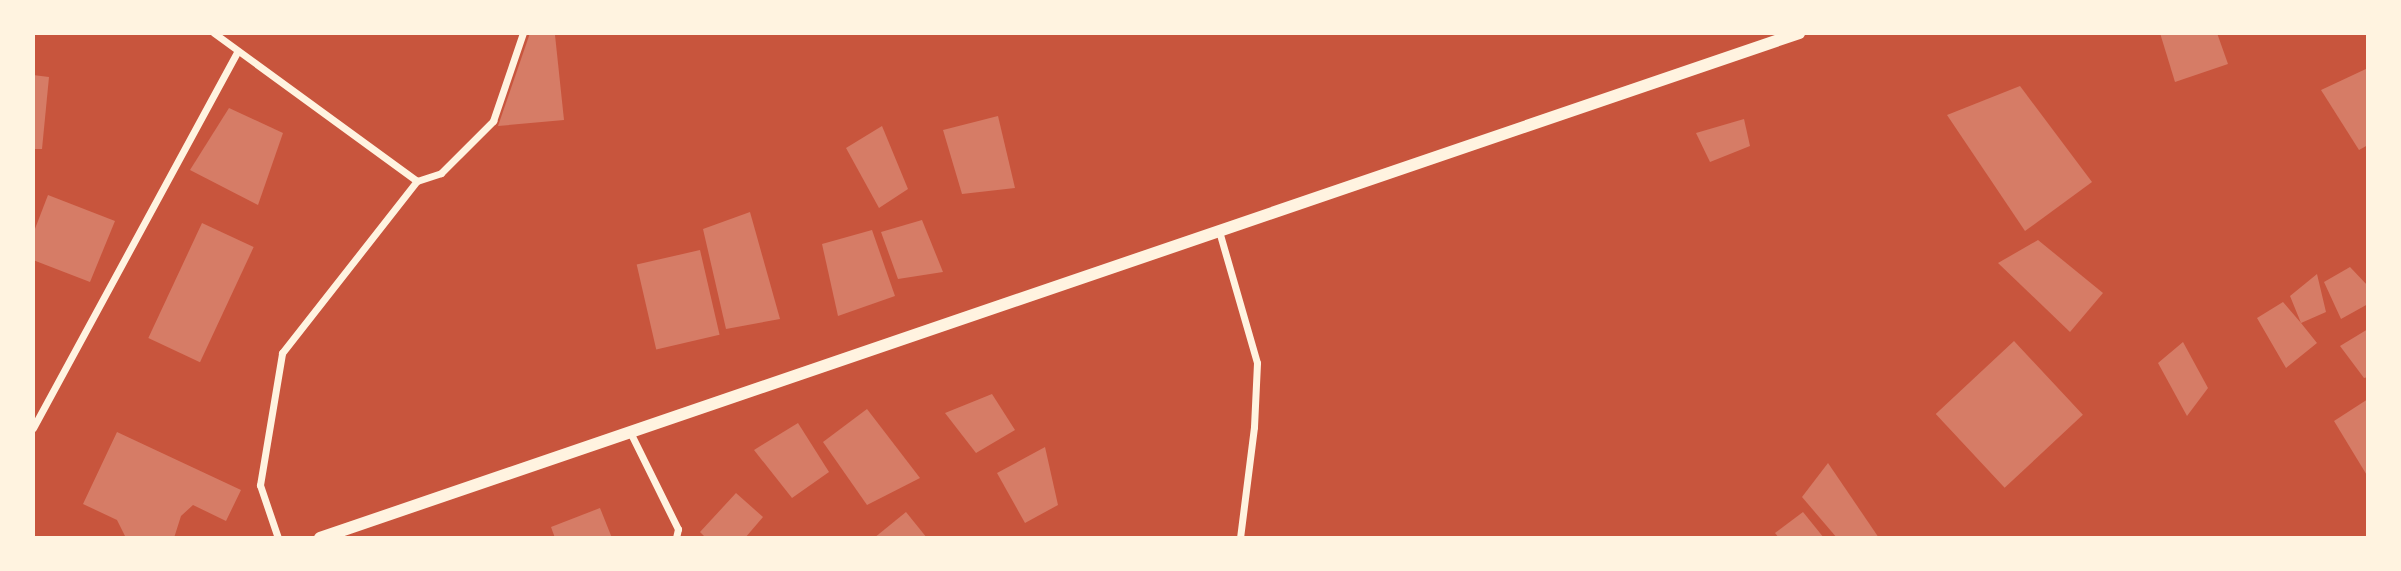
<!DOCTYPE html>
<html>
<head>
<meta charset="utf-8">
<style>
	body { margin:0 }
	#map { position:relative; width:2401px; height:571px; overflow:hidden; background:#c8553d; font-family:"Titillium Web",sans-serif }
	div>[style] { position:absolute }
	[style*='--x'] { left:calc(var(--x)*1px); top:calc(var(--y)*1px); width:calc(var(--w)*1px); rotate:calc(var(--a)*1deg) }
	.building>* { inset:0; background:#d67c66; transform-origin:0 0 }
	.minor>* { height:7px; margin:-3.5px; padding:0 3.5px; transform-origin:3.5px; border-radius:3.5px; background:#fff3e0 }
	.tertiary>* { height:12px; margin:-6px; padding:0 6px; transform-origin:6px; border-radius:6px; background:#fff3e0 }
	span { translate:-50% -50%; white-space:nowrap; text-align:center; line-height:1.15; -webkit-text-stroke:5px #fff3e0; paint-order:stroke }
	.frame { position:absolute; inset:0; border:35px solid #fff3e0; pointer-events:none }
</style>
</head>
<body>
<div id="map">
	<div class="building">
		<i style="clip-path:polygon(530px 33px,555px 35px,564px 120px,498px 126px)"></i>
		<i style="clip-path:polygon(2160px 33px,2217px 33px,2228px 64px,2175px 82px)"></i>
		<i style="clip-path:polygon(2368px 68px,2368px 145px,2359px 150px,2321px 90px)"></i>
		<i style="clip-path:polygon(33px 75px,49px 77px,42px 149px,33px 149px)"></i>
		<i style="clip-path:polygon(2020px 86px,2092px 182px,2025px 231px,1947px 115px)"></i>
		<i style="clip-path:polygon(229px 108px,283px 133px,258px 205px,190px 170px)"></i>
		<i style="clip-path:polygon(998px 116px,1015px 188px,962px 194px,943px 130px)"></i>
		<i style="clip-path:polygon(1744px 119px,1750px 146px,1710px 162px,1696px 133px)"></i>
		<i style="clip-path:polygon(882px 126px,908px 189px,879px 208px,846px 148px)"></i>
		<i style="clip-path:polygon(48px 195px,115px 221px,90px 282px,33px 260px,33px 234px)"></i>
		<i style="clip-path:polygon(750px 212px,780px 319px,726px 329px,703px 229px)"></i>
		<i style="clip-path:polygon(922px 220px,943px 272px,898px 279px,881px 232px)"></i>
		<i style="left:202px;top:223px;width:57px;height:127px;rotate:25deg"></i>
		<i style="clip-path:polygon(872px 230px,895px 296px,838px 316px,822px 244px)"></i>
		<i style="clip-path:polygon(2038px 240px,2103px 293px,2070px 332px,1998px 263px)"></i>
		<i style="left:700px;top:250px;width:87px;height:65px;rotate:77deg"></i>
		<i style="clip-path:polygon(2350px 267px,2368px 286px,2368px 304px,2341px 319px,2324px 282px)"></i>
		<i style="clip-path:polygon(2317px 274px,2326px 312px,2301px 323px,2317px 343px,2286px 368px,2257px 318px,2283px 302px,2301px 323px,2290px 296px)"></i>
		<i style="clip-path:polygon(2368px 329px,2368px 377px,2364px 378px,2340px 346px)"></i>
		<i style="left:2014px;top:341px;width:101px;height:107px;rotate:47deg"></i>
		<i style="clip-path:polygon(2183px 342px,2208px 388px,2187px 416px,2158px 363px)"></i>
		<i style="clip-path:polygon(992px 394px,1015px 430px,976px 453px,945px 413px)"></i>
		<i style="clip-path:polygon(2368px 399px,2368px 477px,2334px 421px)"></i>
		<i style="clip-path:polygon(867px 409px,920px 478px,867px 505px,823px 442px)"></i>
		<i style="clip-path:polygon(798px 423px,829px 472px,792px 498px,754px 450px)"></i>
		<i style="clip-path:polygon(117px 432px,241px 490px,226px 521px,193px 505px,181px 516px,174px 538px,126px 538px,117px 520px,83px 504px)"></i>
		<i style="clip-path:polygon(1045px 447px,1058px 505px,1025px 523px,997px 473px)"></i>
		<i style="clip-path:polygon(1828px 463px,1879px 538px,1837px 538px,1802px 497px)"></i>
		<i style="clip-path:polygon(736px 493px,763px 517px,745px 538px,706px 538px,700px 532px)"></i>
		<i style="clip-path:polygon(600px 508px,612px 538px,555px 538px,551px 527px)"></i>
		<i style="clip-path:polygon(906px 512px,927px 538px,874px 538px)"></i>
		<i style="clip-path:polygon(1803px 512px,1824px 538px,1779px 538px,1775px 533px)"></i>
	</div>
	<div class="minor">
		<i style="--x:214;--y:33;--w:251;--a:36.1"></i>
		<i style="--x:1219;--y:231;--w:137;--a:73.9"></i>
		<i style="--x:1257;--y:363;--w:64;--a:92.7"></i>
		<i style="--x:1254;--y:427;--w:112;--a:97.2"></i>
		<i style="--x:33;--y:428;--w:429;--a:-61.5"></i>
		<i style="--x:631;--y:434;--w:106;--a:63.7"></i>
		<i style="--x:678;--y:529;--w:9;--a:103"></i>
		<i style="--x:278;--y:538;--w:56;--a:-108.8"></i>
		<i style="--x:260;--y:485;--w:134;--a:-80.5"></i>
		<i style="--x:282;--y:353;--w:219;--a:-51.9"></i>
		<i style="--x:417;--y:181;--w:25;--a:-18"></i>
		<i style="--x:441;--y:173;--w:74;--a:-45"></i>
		<i style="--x:493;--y:121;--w:93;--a:-71.2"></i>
	</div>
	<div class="tertiary">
		<i style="--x:320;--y:538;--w:1563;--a:-18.85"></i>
	</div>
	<div class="frame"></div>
</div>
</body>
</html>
